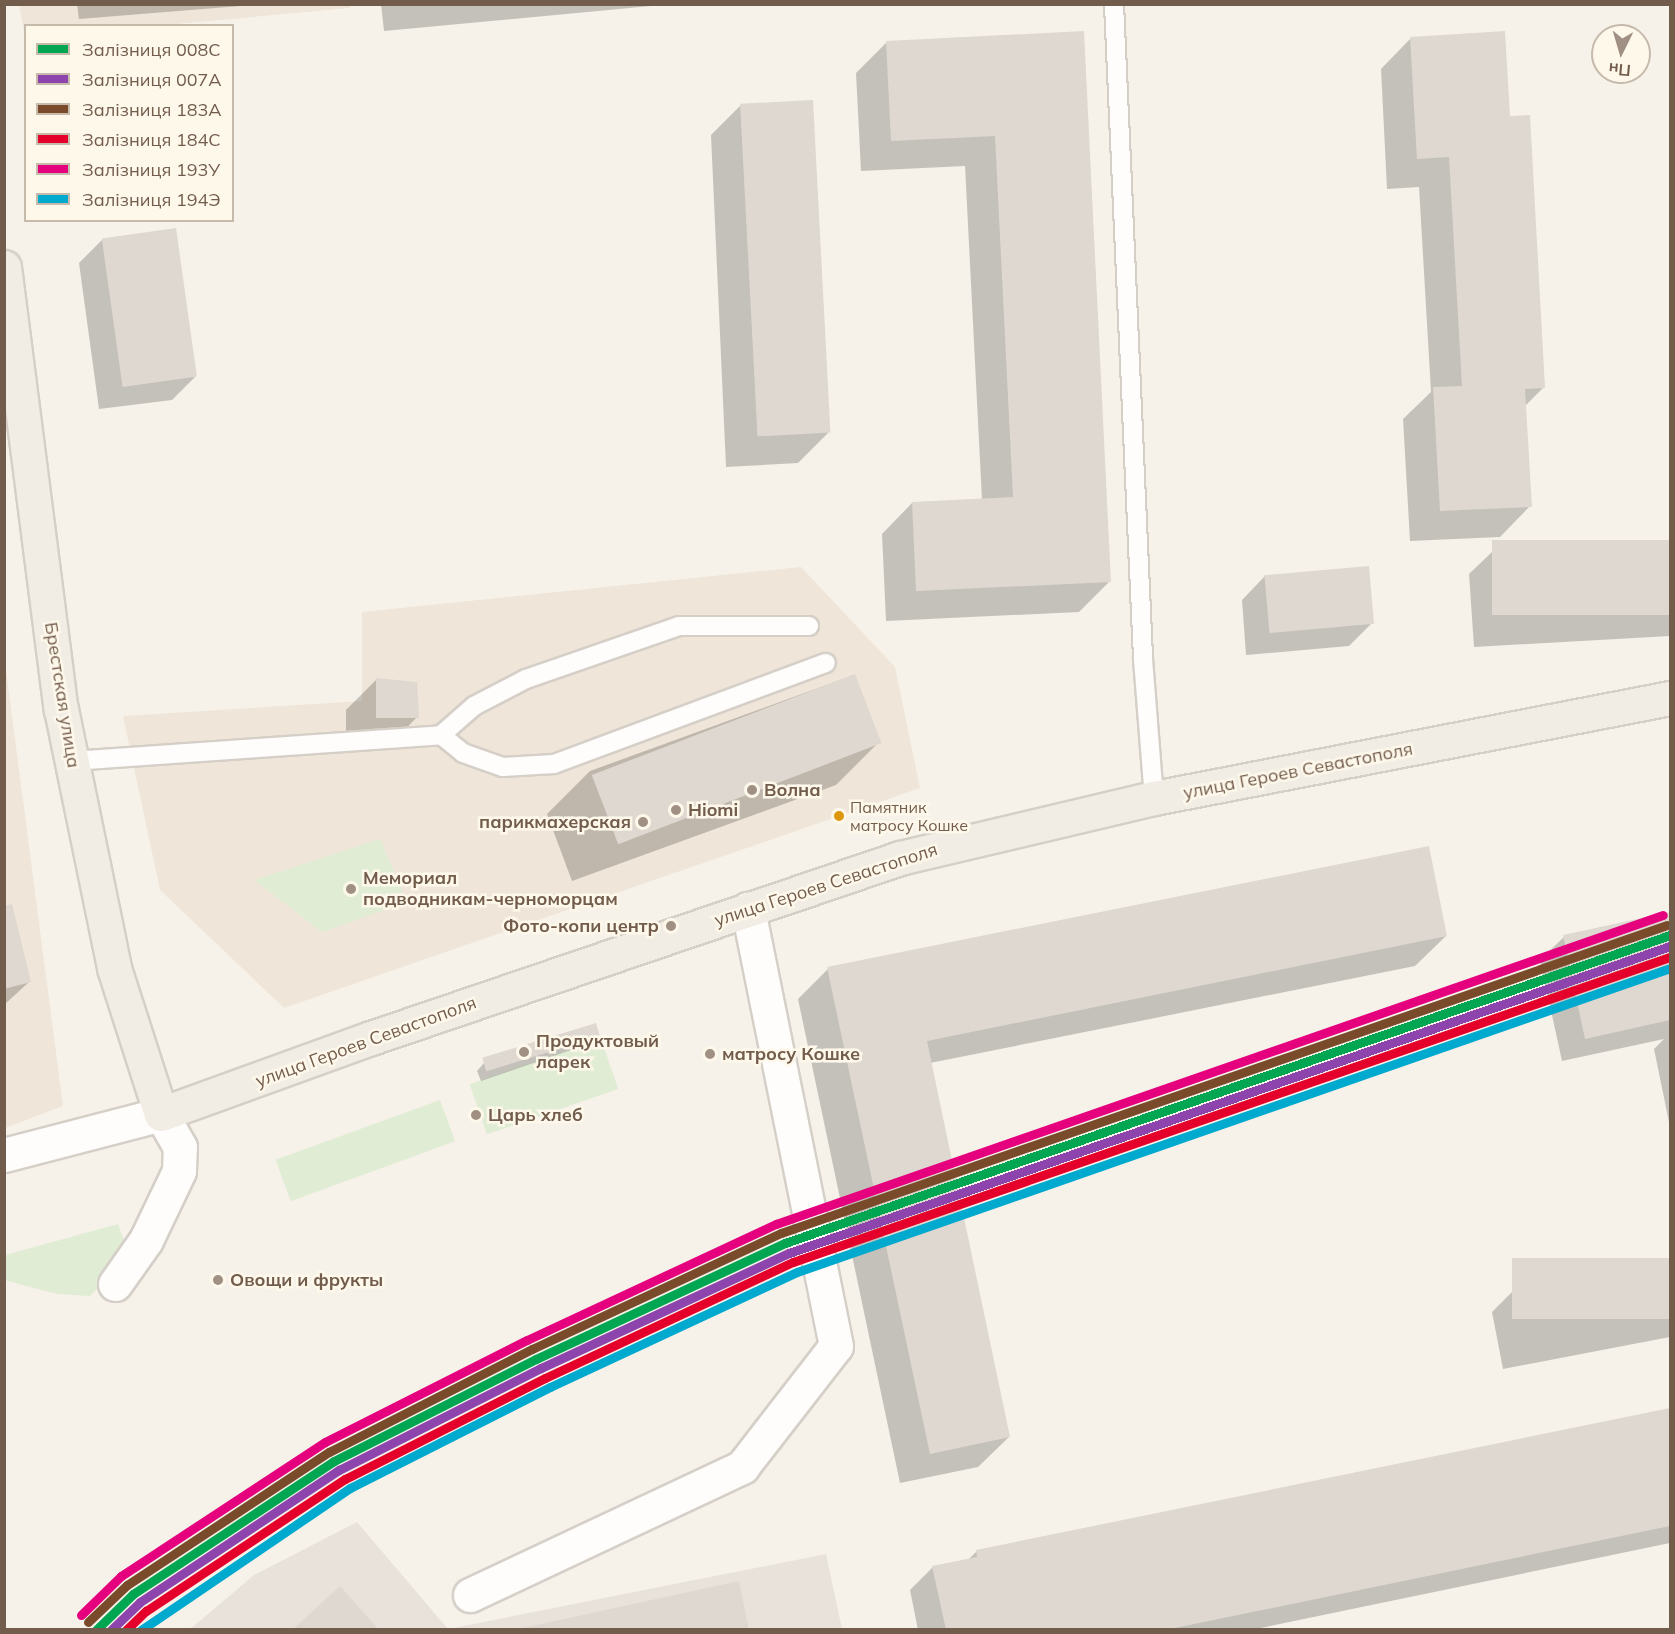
<!DOCTYPE html>
<html>
<head>
<meta charset="utf-8">
<style>
	body { margin:0 }
	#map { position:relative; width:1675px; height:1634px; overflow:hidden; background:#f6f2ea; font-family:Mulish,sans-serif }
	div>[style] { position:absolute }
	[style*='--x'] { left:calc(var(--x)*1px); top:calc(var(--y)*1px); width:calc(var(--w)*1px); rotate:calc(var(--a)*1deg) }
	.residential>* { inset:0; background:#efe5d8 }
	.industrial>* { inset:0; background:#e8e2db }
	.green>* { inset:0; background:#e1ecd5; transform-origin:0 0 }
	.shadow>* { inset:0; background:#0003 }
	.building>* { inset:0; background:#dfd8d0; transform-origin:0 0 }
	.roads { filter:drop-shadow(2px 0 #d5cfc8) drop-shadow(-2px 0 #d5cfc8) drop-shadow(0 2px #d5cfc8) drop-shadow(0 -2px #d5cfc8) }
	.lane>* { height:18px; margin:-9px; padding:0 9px; transform-origin:9px; border-radius:9px; background:#fefdfc }
	.street>* { height:33px; margin:-16.5px; padding:0 16.5px; transform-origin:16.5px; border-radius:16.5px; background:#fefdfc }
	.secondary>* { height:33px; margin:-16.5px; padding:0 16.5px; transform-origin:16.5px; border-radius:16.5px; background:#fefdfc }
	.primary>* { height:33px; margin:-16.5px; padding:0 16.5px; transform-origin:16.5px; border-radius:16.5px; background:#f1ede5 }
	.rail-1>* { height:9px; margin:-4.5px; padding:0 4.5px; transform-origin:4.5px; border-radius:4.5px; background:#00a651 }
	.rail-2>* { height:9px; margin:-4.5px; padding:0 4.5px; transform-origin:4.5px; border-radius:4.5px; background:#8e44ad }
	.rail-3>* { height:9px; margin:-4.5px; padding:0 4.5px; transform-origin:4.5px; border-radius:4.5px; background:#7a4b2a }
	.rail-4>* { height:9px; margin:-4.5px; padding:0 4.5px; transform-origin:4.5px; border-radius:4.5px; background:#e4002b }
	.rail-5>* { height:9px; margin:-4.5px; padding:0 4.5px; transform-origin:4.5px; border-radius:4.5px; background:#e5007d }
	.rail-6>* { height:9px; margin:-4.5px; padding:0 4.5px; transform-origin:4.5px; border-radius:4.5px; background:#00a9ce }
	.dots>* { width:16px; height:16px; translate:-50% -50%; box-sizing:border-box; border:3px solid #fef8eb; border-radius:50% }
	span { translate:-50% -50%; white-space:nowrap; text-align:center; line-height:1.15; -webkit-text-stroke:5px #fef8eb; paint-order:stroke }
	.bus-label { font-size:16px; color:#725c4c }
	.left { translate:0 -50%; text-align:left }
	.street-label { font-size:18px; color:#725c4c }
	.poi-label { font-size:18px; color:#725c4c; font-weight:700 }
	.right { translate:-100% -50%; text-align:right }
	.frame { position:absolute; inset:0; border:6px solid #725c4c; pointer-events:none }
	.legend { position:absolute; left:24px; top:24px; width:210px; height:198px; box-sizing:border-box; background:#fef8eb; border:2px solid #c6baab; margin:0; padding:8px 10px; list-style:none; font-size:18px; color:#725c4c }
	.legend li { display:flex; align-items:center; gap:12px; height:30px }
	.legend b { width:30px; border:2px solid #c6baab }
	.north { position:absolute; left:1591px; top:24px; width:60px; height:60px; box-sizing:border-box; background:#fef8eb; border:2px solid #c6baab; border-radius:50%; rotate:185deg; font-size:16px; font-weight:700; line-height:24px; text-align:center; color:#725c4c }
	.north::after { content:''; display:block; margin:auto; width:21px; height:27px; background:#a09083; clip-path:polygon(50% 0,100% 100%,50% 72%,0 100%) }
</style>
</head>
<body>
<div id="map">
	<div class="residential">
		<i style="clip-path:polygon(350px 5px,350px 8px,165px 25px,26px 26px,25px 38px,19px 5px)"></i>
		<i style="clip-path:polygon(801px 567px,895px 667px,920px 788px,284px 1008px,160px 890px,123px 716px,362px 701px,362px 612px)"></i>
		<i style="clip-path:polygon(4px 655px,63px 1106px,5px 1128px,4px 1128px)"></i>
	</div>
	<div class="industrial">
		<i style="clip-path:polygon(357px 1522px,448px 1629px,826px 1554px,842px 1629px,189px 1630px,254px 1575px)"></i>
	</div>
	<div class="green">
		<i style="clip-path:polygon(380px 839px,407px 902px,322px 932px,254px 880px)"></i>
		<i style="left:601px;top:1039px;width:53px;height:139px;rotate:71deg"></i>
		<i style="left:440px;top:1100px;width:44px;height:175px;rotate:70deg"></i>
		<i style="clip-path:polygon(118px 1224px,125px 1243px,108px 1278px,90px 1296px,57px 1294px,7px 1281px,5px 1277px,5px 1255px)"></i>
	</div>
	<div class="shadow">
		<i style="clip-path:polygon(77px 4px,264px 4px,79px 19px)"></i>
		<i style="clip-path:polygon(381px 4px,672px 4px,384px 31px)"></i>
		<i style="clip-path:polygon(1083px 33px,1110px 581px,1079px 612px,886px 621px,882px 534px,912px 503px,982px 500px,965px 166px,861px 171px,856px 73px,887px 42px)"></i>
		<i style="clip-path:polygon(1411px 38px,1508px 118px,1544px 387px,1525px 406px,1530px 506px,1500px 537px,1410px 541px,1403px 419px,1431px 392px,1419px 187px,1387px 189px,1381px 69px)"></i>
		<i style="clip-path:polygon(741px 105px,828px 433px,798px 463px,726px 467px,711px 135px)"></i>
		<i style="clip-path:polygon(102px 240px,195px 377px,172px 400px,99px 409px,79px 263px)"></i>
		<i style="clip-path:polygon(1670px 542px,1670px 636px,1474px 647px,1469px 574px,1493px 551px)"></i>
		<i style="clip-path:polygon(1265px 576px,1372px 623px,1349px 646px,1246px 655px,1242px 600px)"></i>
		<i style="clip-path:polygon(854px 675px,879px 742px,836px 785px,572px 881px,547px 814px,590px 771px)"></i>
		<i style="clip-path:polygon(376px 680px,417px 717px,387px 748px,346px 748px,346px 710px)"></i>
		<i style="clip-path:polygon(4px 908px,29px 982px,4px 1005px)"></i>
		<i style="clip-path:polygon(1670px 914px,1670px 1127px,1654px 1049px,1664px 1039px,1562px 1061px,1540px 960px,1564px 937px)"></i>
		<i style="clip-path:polygon(1446px 936px,1415px 966px,930px 1063px,1009px 1437px,978px 1467px,900px 1483px,798px 999px,828px 969px)"></i>
		<i style="clip-path:polygon(598px 1035px,591px 1043px,481px 1081px,477px 1071px,484px 1063px)"></i>
		<i style="clip-path:polygon(1670px 1259px,1670px 1337px,1503px 1369px,1492px 1312px,1515px 1289px)"></i>
		<i style="clip-path:polygon(1670px 1409px,1670px 1543px,1251px 1630px,918px 1630px,910px 1590px,933px 1567px,968px 1560px,976px 1552px)"></i>
	</div>
	<div class="building">
		<i style="clip-path:polygon(1084px 31px,1111px 582px,916px 591px,912px 502px,1013px 497px,995px 136px,891px 141px,886px 41px)"></i>
		<i style="clip-path:polygon(1505px 31px,1510px 116px,1530px 115px,1545px 388px,1525px 389px,1532px 507px,1440px 511px,1433px 387px,1462px 386px,1449px 157px,1417px 159px,1410px 37px)"></i>
		<i style="left:813px;top:100px;width:333px;height:73px;rotate:87deg"></i>
		<i style="left:176px;top:228px;width:150px;height:75px;rotate:82deg"></i>
		<i style="left:1670px;top:540px;width:75px;height:178px;rotate:90deg"></i>
		<i style="left:1369px;top:566px;width:58px;height:105px;rotate:85deg"></i>
		<i style="left:855px;top:674px;width:74px;height:282px;rotate:69deg"></i>
		<i style="clip-path:polygon(376px 678px,417px 682px,419px 718px,376px 718px)"></i>
		<i style="clip-path:polygon(1429px 846px,1447px 936px,927px 1041px,1010px 1437px,930px 1454px,827px 967px)"></i>
		<i style="clip-path:polygon(12px 904px,31px 982px,4px 989px,4px 906px)"></i>
		<i style="clip-path:polygon(1670px 912px,1670px 1020px,1585px 1039px,1563px 935px)"></i>
		<i style="left:596px;top:1023px;width:14px;height:119px;rotate:73deg"></i>
		<i style="left:1670px;top:1258px;width:61px;height:158px;rotate:90deg"></i>
		<i style="clip-path:polygon(1670px 1408px,1670px 1526px,1165px 1630px,946px 1630px,932px 1566px,977px 1557px,976px 1550px)"></i>
		<i style="clip-path:polygon(739px 1581px,749px 1630px,518px 1630px,518px 1629px)"></i>
		<i style="clip-path:polygon(340px 1586px,379px 1630px,292px 1630px)"></i>
	</div>
	<div class="roads">
		<div class="lane">
			<i style="--x:1114;--y:4;--w:656;--a:87.46"></i>
			<i style="--x:1143;--y:659;--w:139;--a:85.5"></i>
			<i style="--x:441;--y:735;--w:44;--a:-41.3"></i>
			<i style="--x:474;--y:706;--w:59;--a:-27.4"></i>
			<i style="--x:526;--y:679;--w:162;--a:-19.1"></i>
			<i style="--x:679;--y:626;--w:130;--a:0"></i>
			<i style="--x:72;--y:761;--w:370;--a:-4"></i>
			<i style="--x:441;--y:735;--w:28;--a:39"></i>
			<i style="--x:463;--y:753;--w:42;--a:19.3"></i>
			<i style="--x:503;--y:767;--w:51;--a:-3.4"></i>
			<i style="--x:554;--y:764;--w:290;--a:-20.4"></i>
		</div>
		<div class="street">
			<i style="--x:115;--y:1284;--w:54;--a:-54.8"></i>
			<i style="--x:146;--y:1240;--w:76;--a:-64.4"></i>
			<i style="--x:179;--y:1171;--w:24;--a:-88"></i>
			<i style="--x:180;--y:1147;--w:38;--a:-120"></i>
			<i style="--x:470;--y:1595;--w:301;--a:-25.2"></i>
			<i style="--x:742;--y:1467;--w:153;--a:-52.2"></i>
			<i style="--x:836;--y:1346;--w:446;--a:-101.4"></i>
		</div>
		<div class="secondary">
			<i style="--x:4;--y:1155;--w:162;--a:-14.6"></i>
		</div>
		<div class="primary">
			<i style="--x:4;--y:267;--w:446;--a:82.7"></i>
			<i style="--x:61;--y:709;--w:264;--a:78.4"></i>
			<i style="--x:114;--y:968;--w:153;--a:72.2"></i>
			<i style="--x:161;--y:1114;--w:223;--a:-19.9"></i>
			<i style="--x:371;--y:1038;--w:559;--a:-18.79"></i>
			<i style="--x:900;--y:858;--w:261;--a:-13.3"></i>
			<i style="--x:1154;--y:798;--w:526;--a:-10.97"></i>
		</div>
	</div>
	<div class="rail-1">
		<i style="--x:96;--y:1630;--w:52;--a:-44.2"></i>
		<i style="--x:133;--y:1594;--w:241;--a:-33.5"></i>
		<i style="--x:334;--y:1461;--w:226;--a:-26.8"></i>
		<i style="--x:536;--y:1359;--w:275;--a:-25"></i>
		<i style="--x:785;--y:1243;--w:937;--a:-19.19"></i>
	</div>
	<div class="rail-2">
		<i style="--x:111;--y:1630;--w:40;--a:-44"></i>
		<i style="--x:140;--y:1602;--w:239;--a:-33.6"></i>
		<i style="--x:339;--y:1470;--w:226;--a:-26.8"></i>
		<i style="--x:541;--y:1368;--w:273;--a:-24.9"></i>
		<i style="--x:789;--y:1253;--w:933;--a:-19.21"></i>
	</div>
	<div class="rail-3">
		<i style="--x:88;--y:1622;--w:54;--a:-43.5"></i>
		<i style="--x:127;--y:1585;--w:242;--a:-33.4"></i>
		<i style="--x:329;--y:1452;--w:228;--a:-26.9"></i>
		<i style="--x:532;--y:1349;--w:275;--a:-25"></i>
		<i style="--x:781;--y:1233;--w:938;--a:-19.17"></i>
	</div>
	<div class="rail-4">
		<i style="--x:126;--y:1630;--w:28;--a:-44"></i>
		<i style="--x:146;--y:1611;--w:239;--a:-33.6"></i>
		<i style="--x:345;--y:1479;--w:224;--a:-26.8"></i>
		<i style="--x:545;--y:1378;--w:274;--a:-25.1"></i>
		<i style="--x:793;--y:1262;--w:929;--a:-19.18"></i>
	</div>
	<div class="rail-5">
		<i style="--x:81;--y:1615;--w:56;--a:-44.3"></i>
		<i style="--x:121;--y:1576;--w:244;--a:-33.3"></i>
		<i style="--x:325;--y:1442;--w:226;--a:-26.8"></i>
		<i style="--x:527;--y:1340;--w:275;--a:-25"></i>
		<i style="--x:776;--y:1224;--w:939;--a:-19.21"></i>
	</div>
	<div class="rail-6">
		<i style="--x:141;--y:1630;--w:253;--a:-34.2"></i>
		<i style="--x:350;--y:1488;--w:224;--a:-26.8"></i>
		<i style="--x:550;--y:1387;--w:272;--a:-25"></i>
		<i style="--x:797;--y:1272;--w:924;--a:-19.2"></i>
	</div>
	<div class="dots">
		<i style="left:752px;top:790px;background:#a09083"></i>
		<i style="left:676px;top:810px;background:#a09083"></i>
		<i style="left:839px;top:816px;background:#dc970f"></i>
		<i style="left:643px;top:822px;background:#a09083"></i>
		<i style="left:351px;top:889px;background:#a09083"></i>
		<i style="left:671px;top:926px;background:#a09083"></i>
		<i style="left:524px;top:1052px;background:#a09083"></i>
		<i style="left:710px;top:1054px;background:#a09083"></i>
		<i style="left:476px;top:1115px;background:#a09083"></i>
		<i style="left:218px;top:1280px;background:#a09083"></i>
	</div>
	<div class="bus-label">
		<span class="left" style="left:850px;top:816px">Памятник<br>матросу Кошке</span>
	</div>
	<div class="street-label">
		<span style="left:62px;top:695px;rotate:81deg">Брестская улица</span>
		<span style="left:1298px;top:771px;rotate:-11deg">улица Героев Севастополя</span>
		<span style="left:826px;top:885px;rotate:-18deg">улица Героев Севастополя</span>
		<span style="left:366px;top:1042px;rotate:-20deg">улица Героев Севастополя</span>
	</div>
	<div class="poi-label">
		<span class="left" style="left:764px;top:790px">Волна</span>
		<span class="left" style="left:688px;top:810px">Hiomi</span>
		<span class="right" style="left:631px;top:822px">парикмахерская</span>
		<span class="left" style="left:363px;top:889px">Мемориал<br>подводникам-черноморцам</span>
		<span class="right" style="left:659px;top:926px">Фото-копи центр</span>
		<span class="left" style="left:536px;top:1052px">Продуктовый<br>ларек</span>
		<span class="left" style="left:722px;top:1054px">матросу Кошке</span>
		<span class="left" style="left:488px;top:1115px">Царь хлеб</span>
		<span class="left" style="left:230px;top:1280px">Овощи и фрукты</span>
	</div>
	<div class="frame"></div>
	<ul class="legend">
	<li><b style="height:8px;background:#00a651"></b>Залізниця 008С</li>
	<li><b style="height:8px;background:#8e44ad"></b>Залізниця 007А</li>
	<li><b style="height:8px;background:#7a4b2a"></b>Залізниця 183А</li>
	<li><b style="height:8px;background:#e4002b"></b>Залізниця 184С</li>
	<li><b style="height:8px;background:#e5007d"></b>Залізниця 193У</li>
	<li><b style="height:8px;background:#00a9ce"></b>Залізниця 194Э</li>
	</ul>
	<div class="north">Пн</div>
</div>
</body>
</html>
